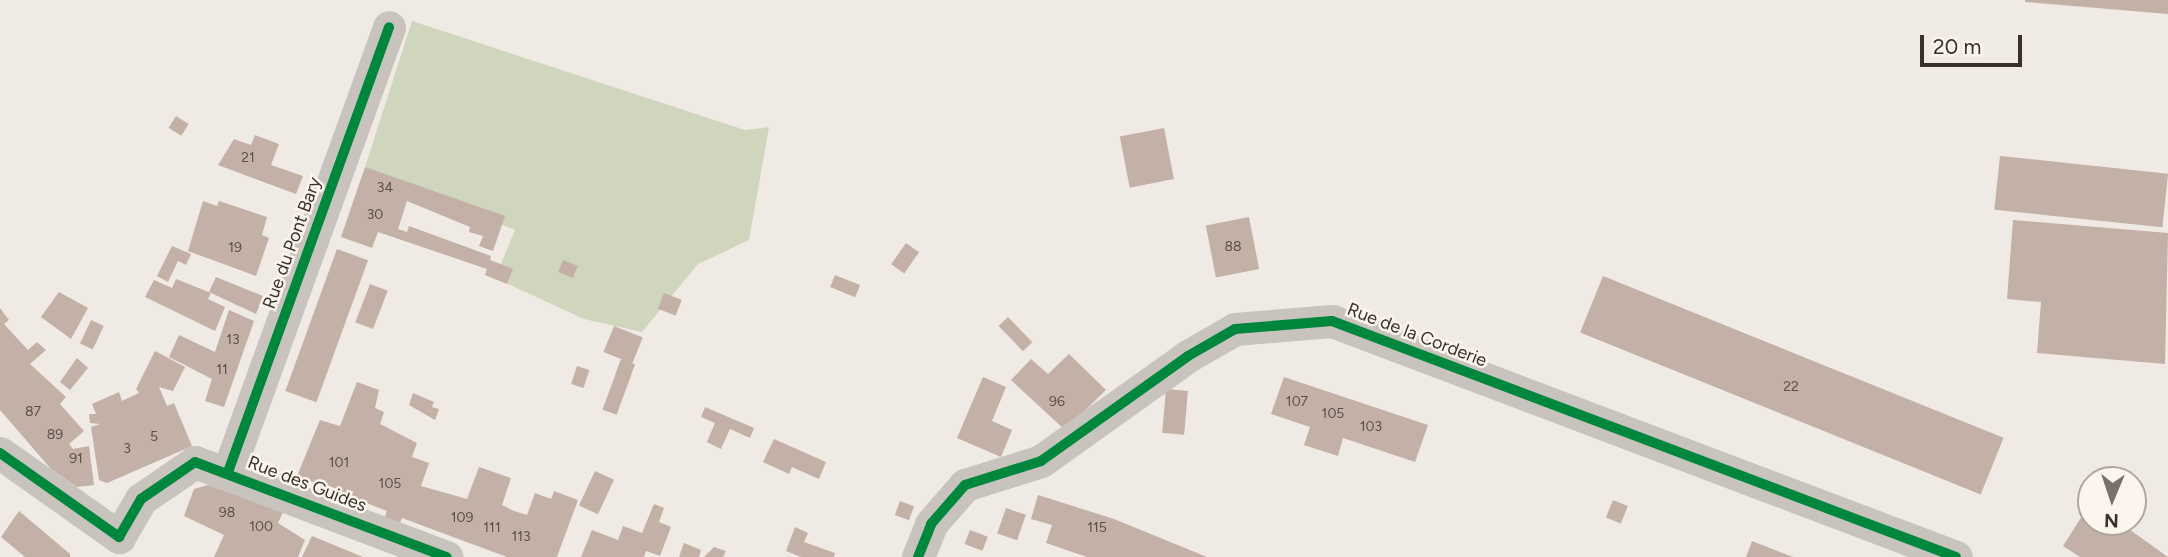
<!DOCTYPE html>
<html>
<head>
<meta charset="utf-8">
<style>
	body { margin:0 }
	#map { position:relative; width:2168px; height:557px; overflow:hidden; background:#f0eae4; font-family:Figtree,sans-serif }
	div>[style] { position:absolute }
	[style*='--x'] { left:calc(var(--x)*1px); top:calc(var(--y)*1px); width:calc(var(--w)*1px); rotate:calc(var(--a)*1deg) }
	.green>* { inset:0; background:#d0d5be }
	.building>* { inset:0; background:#c3b0a6; transform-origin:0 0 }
	.street>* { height:33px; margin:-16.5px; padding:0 16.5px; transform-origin:16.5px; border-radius:16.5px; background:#c8c3bd }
	.cycleway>* { height:10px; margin:-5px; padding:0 5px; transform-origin:5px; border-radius:5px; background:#00873e }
	span { translate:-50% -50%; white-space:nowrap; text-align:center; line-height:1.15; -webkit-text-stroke:5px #fbf5ed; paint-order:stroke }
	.number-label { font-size:14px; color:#5c5049 }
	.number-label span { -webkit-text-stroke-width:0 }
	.street-label { font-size:18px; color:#3a302a }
	.north { position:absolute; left:2077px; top:466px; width:70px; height:70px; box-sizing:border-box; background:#fbf5ed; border:2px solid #aea69f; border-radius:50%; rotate:182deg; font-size:19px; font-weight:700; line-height:28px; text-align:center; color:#3a302a }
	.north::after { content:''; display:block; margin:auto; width:24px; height:32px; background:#7a716b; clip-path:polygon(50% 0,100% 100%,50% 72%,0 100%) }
	.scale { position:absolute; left:1920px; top:35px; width:102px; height:32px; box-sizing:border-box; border:4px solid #3a302a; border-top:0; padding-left:9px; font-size:21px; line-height:24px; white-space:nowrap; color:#3a302a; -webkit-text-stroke:5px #fbf5ed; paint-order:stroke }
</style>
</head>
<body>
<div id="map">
	<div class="green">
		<i style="clip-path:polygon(412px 21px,745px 130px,769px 127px,749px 240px,698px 264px,642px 332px,584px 319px,495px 278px,515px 230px,365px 167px)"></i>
	</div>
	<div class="building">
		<i style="clip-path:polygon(2025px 0,2168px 0,2168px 14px,2025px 2px)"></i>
		<i style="left:176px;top:116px;width:15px;height:14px;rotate:32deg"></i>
		<i style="left:1164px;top:128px;width:52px;height:45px;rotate:79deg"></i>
		<i style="clip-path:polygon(255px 135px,279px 144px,271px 165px,303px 176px,296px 194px,218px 165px,234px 139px,251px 145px)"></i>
		<i style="left:2000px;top:156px;width:169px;height:54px;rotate:6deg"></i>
		<i style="clip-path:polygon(365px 167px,505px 216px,493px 251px,479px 246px,483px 236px,469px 232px,470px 227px,407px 201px,398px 229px,407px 232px,409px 226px,491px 256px,490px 260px,513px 269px,507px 284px,485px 275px,487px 269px,378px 232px,372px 248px,341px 237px)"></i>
		<i style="clip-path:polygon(203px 201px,217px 206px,219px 201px,267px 217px,262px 235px,269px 238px,256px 276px,188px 251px)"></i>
		<i style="left:1249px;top:217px;width:53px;height:44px;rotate:79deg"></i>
		<i style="clip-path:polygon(2013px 220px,2168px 233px,2165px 364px,2037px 353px,2041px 302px,2007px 299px)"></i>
		<i style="left:906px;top:243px;width:16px;height:26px;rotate:35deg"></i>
		<i style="clip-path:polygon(172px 246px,191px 254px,186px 265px,178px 261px,168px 282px,157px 276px)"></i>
		<i style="left:337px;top:249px;width:33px;height:151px;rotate:20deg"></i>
		<i style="left:563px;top:260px;width:16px;height:13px;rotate:22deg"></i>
		<i style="left:835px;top:275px;width:27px;height:13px;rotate:22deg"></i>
		<i style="left:1603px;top:276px;width:432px;height:61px;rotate:22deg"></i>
		<i style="clip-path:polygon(216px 277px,263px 296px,256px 314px,209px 292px)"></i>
		<i style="clip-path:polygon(176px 279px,211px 293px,208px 299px,225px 307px,215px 331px,145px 297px,154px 280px,172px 288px)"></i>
		<i style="left:370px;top:284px;width:19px;height:41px;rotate:21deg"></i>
		<i style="clip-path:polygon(59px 292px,88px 308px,71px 339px,41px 317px)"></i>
		<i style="left:664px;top:293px;width:19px;height:17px;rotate:21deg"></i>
		<i style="clip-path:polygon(0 308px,9px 320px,4px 324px,28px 350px,37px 342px,46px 350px,30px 364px,66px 397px,60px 404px,84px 431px,69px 444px,73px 449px,89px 446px,94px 485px,77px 487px,51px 469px,0 410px)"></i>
		<i style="clip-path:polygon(229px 310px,254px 321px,224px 407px,205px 401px,212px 379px,169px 357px,179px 335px,215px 352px)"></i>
		<i style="left:1008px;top:317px;width:35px;height:13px;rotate:46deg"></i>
		<i style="left:91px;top:320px;width:14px;height:26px;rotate:25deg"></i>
		<i style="left:614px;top:326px;width:31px;height:28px;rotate:22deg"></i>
		<i style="clip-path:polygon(155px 351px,185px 367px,173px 391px,159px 387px,167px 406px,174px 403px,192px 446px,107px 483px,99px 480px,91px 427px,100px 424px,90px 423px,89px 414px,96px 414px,92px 404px,119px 392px,122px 401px,139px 393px,136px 389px)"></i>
		<i style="clip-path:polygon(1069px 354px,1106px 390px,1065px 430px,1011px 380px,1031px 359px,1048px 374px)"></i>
		<i style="clip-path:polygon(77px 358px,88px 368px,70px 390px,60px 382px)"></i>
		<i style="left:621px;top:359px;width:15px;height:54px;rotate:20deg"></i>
		<i style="left:577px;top:366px;width:13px;height:19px;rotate:18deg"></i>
		<i style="clip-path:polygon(983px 377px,1006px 387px,992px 421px,1012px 430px,1001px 457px,957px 438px)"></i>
		<i style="clip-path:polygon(1284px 377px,1428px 425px,1415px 462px,1343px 438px,1338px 456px,1304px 445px,1310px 427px,1271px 414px)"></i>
		<i style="clip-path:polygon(357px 382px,379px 390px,375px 408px,384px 412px,380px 424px,417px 443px,412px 457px,429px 463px,421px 486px,467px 499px,479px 467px,511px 478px,502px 505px,514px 511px,527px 515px,535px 493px,551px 499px,554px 491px,578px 500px,557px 557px,507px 557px,402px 518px,398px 527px,383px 522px,387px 511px,297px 476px,320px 420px,340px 426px)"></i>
		<i style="left:1166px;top:389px;width:22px;height:44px;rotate:5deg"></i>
		<i style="clip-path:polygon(413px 393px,434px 402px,432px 407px,439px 409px,435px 420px,409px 405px)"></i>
		<i style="clip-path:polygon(705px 407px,754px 428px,750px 438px,730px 429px,721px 449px,707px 442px,715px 423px,701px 417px)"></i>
		<i style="clip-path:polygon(774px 439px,826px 462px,819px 479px,792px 467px,789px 474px,763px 462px)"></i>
		<i style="left:595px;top:471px;width:21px;height:38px;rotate:25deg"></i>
		<i style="clip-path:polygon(2111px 472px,2123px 480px,2106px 480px)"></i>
		<i style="clip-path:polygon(208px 485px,283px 512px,278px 523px,305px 540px,298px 557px,214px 557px,224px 535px,184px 516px,194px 489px)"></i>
		<i style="clip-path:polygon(1038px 495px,1114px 519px,1207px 557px,1087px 557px,1046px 543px,1052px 525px,1031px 519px)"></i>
		<i style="left:1613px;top:500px;width:16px;height:19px;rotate:22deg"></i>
		<i style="left:900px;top:501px;width:15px;height:15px;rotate:20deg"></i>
		<i style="clip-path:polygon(2091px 502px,2091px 522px,2119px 522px,2168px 557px,2080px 557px,2063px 546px)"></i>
		<i style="clip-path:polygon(654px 504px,664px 508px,659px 522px,671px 527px,660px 556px,646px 551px,644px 557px,581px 557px,592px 530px,618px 540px,623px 526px,642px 533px)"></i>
		<i style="left:1006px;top:508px;width:21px;height:27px;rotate:19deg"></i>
		<i style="clip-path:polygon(19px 511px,70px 554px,70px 557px,25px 557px,1px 537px)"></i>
		<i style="clip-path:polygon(795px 527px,808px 533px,804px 542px,835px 553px,834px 557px,801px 557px,786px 551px)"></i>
		<i style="left:970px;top:530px;width:19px;height:15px;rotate:21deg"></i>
		<i style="clip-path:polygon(312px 536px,363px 557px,302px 557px)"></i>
		<i style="clip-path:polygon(1752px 541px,1793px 557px,1746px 557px)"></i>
		<i style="clip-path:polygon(684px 543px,701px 550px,699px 557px,679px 557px)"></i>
		<i style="clip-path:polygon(714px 547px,726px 551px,723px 557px,704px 557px)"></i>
	</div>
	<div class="street">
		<i style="--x:0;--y:453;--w:146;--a:35.2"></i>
		<i style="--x:119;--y:537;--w:44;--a:-59.9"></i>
		<i style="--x:141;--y:499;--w:65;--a:-34.4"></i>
		<i style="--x:195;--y:462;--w:269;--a:20.7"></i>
		<i style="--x:228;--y:472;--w:473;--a:-70.1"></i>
		<i style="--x:918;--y:557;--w:35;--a:-68"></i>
		<i style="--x:931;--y:524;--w:52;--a:-48.9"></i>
		<i style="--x:965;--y:485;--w:80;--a:-17.5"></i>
		<i style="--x:1041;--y:461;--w:181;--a:-35.5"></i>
		<i style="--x:1188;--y:356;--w:54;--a:-29.9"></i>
		<i style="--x:1235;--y:329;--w:97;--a:-4.7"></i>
		<i style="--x:1332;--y:321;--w:667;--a:20.72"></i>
	</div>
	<div class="cycleway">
		<i style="--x:0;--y:453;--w:146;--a:35.2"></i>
		<i style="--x:119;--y:537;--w:44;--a:-59.9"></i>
		<i style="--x:141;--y:499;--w:65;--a:-34.4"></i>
		<i style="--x:195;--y:462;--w:269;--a:20.7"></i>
		<i style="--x:228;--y:472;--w:473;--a:-70.1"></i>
		<i style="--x:918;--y:557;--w:35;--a:-68"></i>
		<i style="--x:931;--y:524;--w:52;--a:-48.9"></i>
		<i style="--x:965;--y:485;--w:80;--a:-17.5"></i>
		<i style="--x:1041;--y:461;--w:181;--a:-35.5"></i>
		<i style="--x:1188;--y:356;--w:54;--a:-29.9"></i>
		<i style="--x:1235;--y:329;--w:97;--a:-4.7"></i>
		<i style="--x:1332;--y:321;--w:667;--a:20.72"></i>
	</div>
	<div class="number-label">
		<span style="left:248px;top:158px">21</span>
		<span style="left:385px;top:188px">34</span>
		<span style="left:375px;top:215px">30</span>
		<span style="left:1233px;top:247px">88</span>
		<span style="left:235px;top:248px">19</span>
		<span style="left:233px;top:340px">13</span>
		<span style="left:222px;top:370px">11</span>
		<span style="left:1791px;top:387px">22</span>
		<span style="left:1057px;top:402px">96</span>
		<span style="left:1297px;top:402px">107</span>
		<span style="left:33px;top:412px">87</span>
		<span style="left:1333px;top:414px">105</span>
		<span style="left:1371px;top:427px">103</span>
		<span style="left:55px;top:435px">89</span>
		<span style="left:154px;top:437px">5</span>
		<span style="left:127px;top:449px">3</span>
		<span style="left:76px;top:459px">91</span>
		<span style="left:339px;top:463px">101</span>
		<span style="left:390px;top:484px">105</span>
		<span style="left:227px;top:513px">98</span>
		<span style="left:462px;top:518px">109</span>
		<span style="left:261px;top:527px">100</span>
		<span style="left:492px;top:528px">111</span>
		<span style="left:1097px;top:528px">115</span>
		<span style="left:521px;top:537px">113</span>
	</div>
	<div class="street-label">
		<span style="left:292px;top:243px;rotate:-70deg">Rue du Pont Bary</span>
		<span style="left:1417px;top:335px;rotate:21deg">Rue de la Corderie</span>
		<span style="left:307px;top:484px;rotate:21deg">Rue des Guides</span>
	</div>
	<div class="north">N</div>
	<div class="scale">20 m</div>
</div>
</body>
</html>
